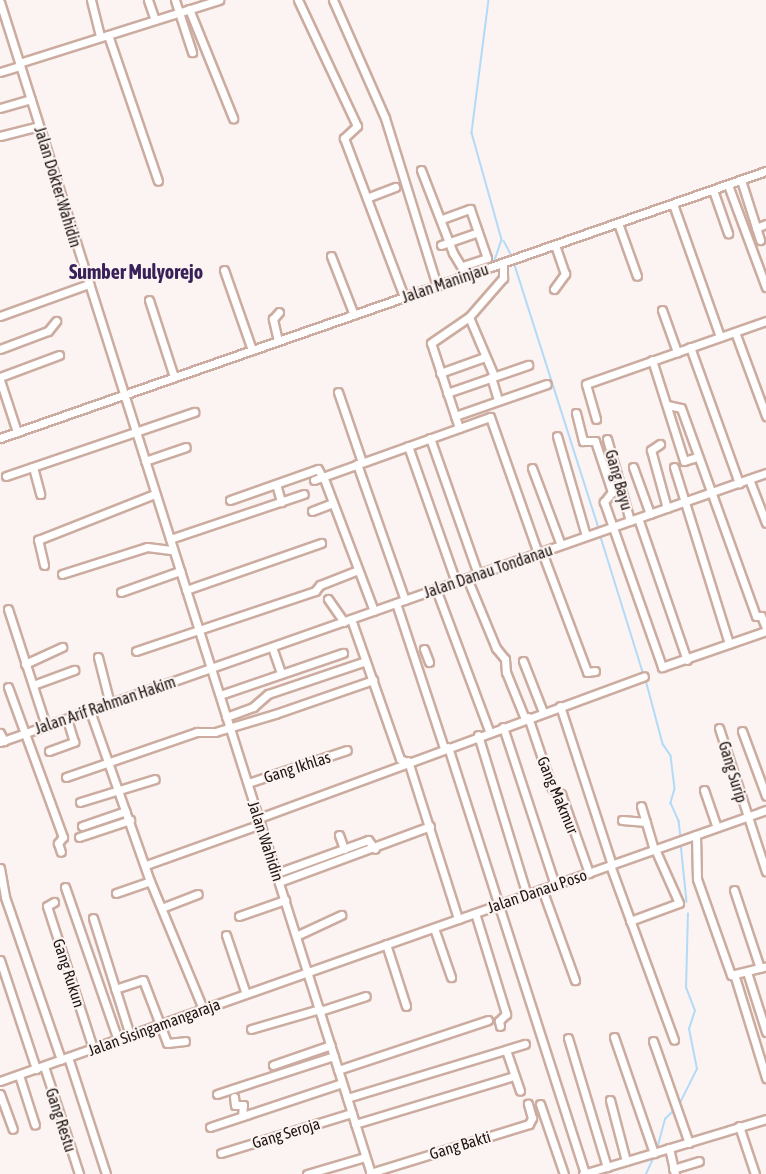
<!DOCTYPE html>
<html>
<head>
<meta charset="utf-8">
<style>
	body { margin:0 }
	#map { position:relative; width:766px; height:1174px; overflow:hidden; background:#fbf4f2; font-family:"Asap Condensed",sans-serif }
	div>[style] { position:absolute }
	[style*='--x'] { left:calc(var(--x)*1px); top:calc(var(--y)*1px); width:calc(var(--w)*1px); rotate:calc(var(--a)*1deg) }
	.stream>* { height:1.5px; margin:-0.75px; padding:0 0.75px; transform-origin:0.75px; border-radius:0.75px; background:#b2daf9 }
	.roads { filter:drop-shadow(2px 0 #ccaca0) drop-shadow(-2px 0 #ccaca0) drop-shadow(0 2px #ccaca0) drop-shadow(0 -2px #ccaca0) }
	.minor>* { height:7px; margin:-3.5px; padding:0 3.5px; transform-origin:3.5px; border-radius:3.5px; background:#fff }
	span { translate:-50% -50%; white-space:nowrap; text-align:center; line-height:1.15; -webkit-text-stroke:4.5px #fbf4f2; paint-order:stroke }
	.street-label { font-size:16px; color:#211611 }
	.quarter-label { font-size:20px; color:#3a2059; font-weight:700 }
</style>
</head>
<body>
<div id="map">
	<div class="stream">
		<i style="--x:489;--y:0;--w:134;--a:97.3"></i>
		<i style="--x:472;--y:133;--w:111;--a:74.3"></i>
		<i style="--x:502;--y:240;--w:24;--a:109"></i>
		<i style="--x:504;--y:241;--w:19;--a:62"></i>
		<i style="--x:514;--y:262;--w:280;--a:72.3"></i>
		<i style="--x:600;--y:534;--w:145;--a:72.7"></i>
		<i style="--x:646;--y:680;--w:66;--a:75.1"></i>
		<i style="--x:663;--y:744;--w:14;--a:56"></i>
		<i style="--x:671;--y:756;--w:33;--a:83"></i>
		<i style="--x:675;--y:789;--w:15;--a:106"></i>
		<i style="--x:671;--y:803;--w:20;--a:66"></i>
		<i style="--x:679;--y:821;--w:17;--a:83"></i>
		<i style="--x:681;--y:843;--w:59;--a:84.2"></i>
		<i style="--x:679;--y:1105;--w:40;--a:-63.4"></i>
		<i style="--x:697;--y:1069;--w:41;--a:-101.3"></i>
		<i style="--x:689;--y:1029;--w:19;--a:-72"></i>
		<i style="--x:695;--y:1011;--w:25;--a:-111"></i>
		<i style="--x:686;--y:988;--w:74;--a:-88.5"></i>
		<i style="--x:657;--y:1149;--w:31;--a:-75"></i>
		<i style="--x:665;--y:1119;--w:14;--a:-45"></i>
		<i style="--x:646;--y:1174;--w:19;--a:-65"></i>
	</div>
	<div class="roads">
		<div class="minor">
			<i style="--x:91;--y:0;--w:38;--a:76"></i>
			<i style="--x:148;--y:0;--w:21;--a:71"></i>
			<i style="--x:175;--y:0;--w:55;--a:71.9"></i>
			<i style="--x:298;--y:0;--w:139;--a:64.9"></i>
			<i style="--x:357;--y:126;--w:18;--a:137"></i>
			<i style="--x:344;--y:138;--w:170;--a:69.3"></i>
			<i style="--x:333;--y:0;--w:129;--a:66.2"></i>
			<i style="--x:385;--y:118;--w:176;--a:72.8"></i>
			<i style="--x:0;--y:2;--w:1229;--a:72.43"></i>
			<i style="--x:189;--y:9;--w:118;--a:68"></i>
			<i style="--x:108;--y:35;--w:154;--a:71.1"></i>
			<i style="--x:19;--y:63;--w:210;--a:-17.5"></i>
			<i style="--x:0;--y:72;--w:21;--a:-17"></i>
			<i style="--x:0;--y:108;--w:32;--a:-16"></i>
			<i style="--x:0;--y:136;--w:40;--a:-14.4"></i>
			<i style="--x:421;--y:170;--w:89;--a:68.9"></i>
			<i style="--x:453;--y:253;--w:27;--a:59"></i>
			<i style="--x:741;--y:180;--w:63;--a:72.4"></i>
			<i style="--x:728;--y:185;--w:109;--a:69.6"></i>
			<i style="--x:713;--y:190;--w:46;--a:70.8"></i>
			<i style="--x:369;--y:197;--w:28;--a:-21"></i>
			<i style="--x:673;--y:204;--w:141;--a:70.5"></i>
			<i style="--x:442;--y:219;--w:30;--a:-20"></i>
			<i style="--x:470;--y:209;--w:52;--a:70.9"></i>
			<i style="--x:487;--y:258;--w:25;--a:162"></i>
			<i style="--x:618;--y:223;--w:56;--a:70.3"></i>
			<i style="--x:756;--y:228;--w:11;--a:-22"></i>
			<i style="--x:441;--y:245;--w:39;--a:-19"></i>
			<i style="--x:331;--y:256;--w:63;--a:68.7"></i>
			<i style="--x:224;--y:270;--w:85;--a:70.7"></i>
			<i style="--x:554;--y:289;--w:19;--a:-54"></i>
			<i style="--x:565;--y:274;--w:31;--a:-109"></i>
			<i style="--x:149;--y:300;--w:81;--a:72"></i>
			<i style="--x:662;--y:310;--w:45;--a:70.3"></i>
			<i style="--x:0;--y:316;--w:95;--a:-19.8"></i>
			<i style="--x:469;--y:317;--w:64;--a:67"></i>
			<i style="--x:735;--y:332;--w:90;--a:69.7"></i>
			<i style="--x:278;--y:341;--w:23;--a:-103"></i>
			<i style="--x:273;--y:319;--w:9;--a:-49"></i>
			<i style="--x:690;--y:347;--w:145;--a:70.2"></i>
			<i style="--x:0;--y:349;--w:51;--a:-20.6"></i>
			<i style="--x:48;--y:331;--w:13;--a:-51"></i>
			<i style="--x:652;--y:360;--w:106;--a:72.4"></i>
			<i style="--x:684;--y:461;--w:14;--a:-17"></i>
			<i style="--x:440;--y:373;--w:48;--a:-19.6"></i>
			<i style="--x:0;--y:377;--w:63;--a:-20.4"></i>
			<i style="--x:491;--y:377;--w:24;--a:73"></i>
			<i style="--x:0;--y:380;--w:55;--a:71.9"></i>
			<i style="--x:338;--y:392;--w:74;--a:71.1"></i>
			<i style="--x:447;--y:393;--w:86;--a:-19.1"></i>
			<i style="--x:667;--y:405;--w:14;--a:12"></i>
			<i style="--x:681;--y:408;--w:221;--a:70.2"></i>
			<i style="--x:756;--y:616;--w:5;--a:0"></i>
			<i style="--x:761;--y:616;--w:13;--a:67"></i>
			<i style="--x:576;--y:413;--w:29;--a:76"></i>
			<i style="--x:583;--y:441;--w:12;--a:0"></i>
			<i style="--x:595;--y:441;--w:54;--a:71.6"></i>
			<i style="--x:612;--y:492;--w:13;--a:129"></i>
			<i style="--x:604;--y:502;--w:175;--a:70.6"></i>
			<i style="--x:662;--y:667;--w:110;--a:-19.1"></i>
			<i style="--x:455;--y:416;--w:97;--a:-19.2"></i>
			<i style="--x:596;--y:419;--w:36;--a:-106"></i>
			<i style="--x:586;--y:384;--w:191;--a:-19.3"></i>
			<i style="--x:459;--y:428;--w:89;--a:-108.2"></i>
			<i style="--x:431;--y:343;--w:46;--a:-34.4"></i>
			<i style="--x:469;--y:317;--w:52;--a:-48.9"></i>
			<i style="--x:503;--y:278;--w:15;--a:-90"></i>
			<i style="--x:557;--y:436;--w:104;--a:73.8"></i>
			<i style="--x:0;--y:438;--w:811;--a:-19.22"></i>
			<i style="--x:430;--y:438;--w:144;--a:70.6"></i>
			<i style="--x:607;--y:439;--w:85;--a:74.3"></i>
			<i style="--x:660;--y:444;--w:11;--a:146"></i>
			<i style="--x:651;--y:450;--w:60;--a:74.6"></i>
			<i style="--x:408;--y:446;--w:144;--a:70.6"></i>
			<i style="--x:145;--y:461;--w:43;--a:-18.9"></i>
			<i style="--x:357;--y:464;--w:144;--a:70.6"></i>
			<i style="--x:33;--y:467;--w:28;--a:75"></i>
			<i style="--x:633;--y:467;--w:50;--a:70.1"></i>
			<i style="--x:674;--y:467;--w:185;--a:72.7"></i>
			<i style="--x:532;--y:468;--w:82;--a:69.4"></i>
			<i style="--x:6;--y:476;--w:199;--a:-18.8"></i>
			<i style="--x:323;--y:476;--w:144;--a:69.3"></i>
			<i style="--x:749;--y:479;--w:47;--a:68.9"></i>
			<i style="--x:314;--y:480;--w:187;--a:-19.7"></i>
			<i style="--x:490;--y:417;--w:144;--a:70.6"></i>
			<i style="--x:276;--y:484;--w:19;--a:74"></i>
			<i style="--x:230;--y:500;--w:93;--a:-19.4"></i>
			<i style="--x:318;--y:469;--w:9;--a:63"></i>
			<i style="--x:312;--y:511;--w:22;--a:-21"></i>
			<i style="--x:638;--y:518;--w:150;--a:71"></i>
			<i style="--x:170;--y:539;--w:141;--a:-18.6"></i>
			<i style="--x:542;--y:552;--w:128;--a:69.4"></i>
			<i style="--x:587;--y:672;--w:8;--a:-7"></i>
			<i style="--x:44;--y:565;--w:26;--a:-103"></i>
			<i style="--x:38;--y:540;--w:126;--a:-21.5"></i>
			<i style="--x:62;--y:574;--w:89;--a:-17.6"></i>
			<i style="--x:147;--y:547;--w:26;--a:7"></i>
			<i style="--x:467;--y:578;--w:76;--a:67.5"></i>
			<i style="--x:496;--y:648;--w:14;--a:51"></i>
			<i style="--x:505;--y:659;--w:13;--a:86"></i>
			<i style="--x:506;--y:672;--w:51;--a:68"></i>
			<i style="--x:436;--y:589;--w:152;--a:69.5"></i>
			<i style="--x:186;--y:590;--w:143;--a:-19.2"></i>
			<i style="--x:121;--y:592;--w:63;--a:-19.6"></i>
			<i style="--x:328;--y:599;--w:28;--a:55"></i>
			<i style="--x:396;--y:603;--w:153;--a:71.7"></i>
			<i style="--x:8;--y:609;--w:123;--a:72"></i>
			<i style="--x:351;--y:619;--w:148;--a:70.7"></i>
			<i style="--x:400;--y:759;--w:5;--a:22"></i>
			<i style="--x:272;--y:647;--w:28;--a:71"></i>
			<i style="--x:424;--y:649;--w:14;--a:69"></i>
			<i style="--x:136;--y:651;--w:189;--a:-18.5"></i>
			<i style="--x:315;--y:591;--w:8;--a:-50"></i>
			<i style="--x:320;--y:585;--w:41;--a:-21.5"></i>
			<i style="--x:98;--y:657;--w:49;--a:75.7"></i>
			<i style="--x:523;--y:661;--w:55;--a:68.6"></i>
			<i style="--x:25;--y:664;--w:41;--a:-24.7"></i>
			<i style="--x:33;--y:685;--w:44;--a:-20.1"></i>
			<i style="--x:8;--y:687;--w:160;--a:69.9"></i>
			<i style="--x:63;--y:837;--w:8;--a:130"></i>
			<i style="--x:58;--y:843;--w:9;--a:72"></i>
			<i style="--x:220;--y:695;--w:130;--a:-18.9"></i>
			<i style="--x:560;--y:706;--w:167;--a:71.9"></i>
			<i style="--x:90;--y:711;--w:180;--a:70.6"></i>
			<i style="--x:150;--y:881;--w:139;--a:67.5"></i>
			<i style="--x:226;--y:717;--w:29;--a:-20"></i>
			<i style="--x:253;--y:707;--w:20;--a:-41"></i>
			<i style="--x:268;--y:694;--w:103;--a:-18.6"></i>
			<i style="--x:528;--y:717;--w:75;--a:71.3"></i>
			<i style="--x:552;--y:788;--w:11;--a:34"></i>
			<i style="--x:561;--y:794;--w:84;--a:70.5"></i>
			<i style="--x:503;--y:727;--w:166;--a:71.8"></i>
			<i style="--x:719;--y:728;--w:151;--a:71.9"></i>
			<i style="--x:742;--y:731;--w:69;--a:69.7"></i>
			<i style="--x:0;--y:733;--w:9;--a:63"></i>
			<i style="--x:478;--y:735;--w:167;--a:73"></i>
			<i style="--x:0;--y:742;--w:812;--a:-19.35"></i>
			<i style="--x:448;--y:747;--w:447;--a:72.2"></i>
			<i style="--x:49;--y:751;--w:27;--a:-20"></i>
			<i style="--x:74;--y:742;--w:24;--a:-107"></i>
			<i style="--x:408;--y:761;--w:166;--a:72.4"></i>
			<i style="--x:66;--y:777;--w:139;--a:-19"></i>
			<i style="--x:197;--y:732;--w:18;--a:0"></i>
			<i style="--x:215;--y:732;--w:63;--a:-16.7"></i>
			<i style="--x:275;--y:714;--w:104;--a:-19.1"></i>
			<i style="--x:248;--y:783;--w:104;--a:-18.4"></i>
			<i style="--x:704;--y:790;--w:39;--a:71"></i>
			<i style="--x:80;--y:802;--w:78;--a:-17"></i>
			<i style="--x:641;--y:806;--w:46;--a:73.5"></i>
			<i style="--x:259;--y:818;--w:410;--a:-20.2"></i>
			<i style="--x:622;--y:820;--w:24;--a:5"></i>
			<i style="--x:82;--y:826;--w:46;--a:-18.8"></i>
			<i style="--x:339;--y:835;--w:15;--a:70"></i>
			<i style="--x:696;--y:835;--w:44;--a:88.7"></i>
			<i style="--x:697;--y:879;--w:102;--a:70.5"></i>
			<i style="--x:731;--y:975;--w:36;--a:-14"></i>
			<i style="--x:79;--y:837;--w:54;--a:-18.4"></i>
			<i style="--x:146;--y:865;--w:122;--a:-19.6"></i>
			<i style="--x:610;--y:865;--w:186;--a:69.9"></i>
			<i style="--x:0;--y:868;--w:29;--a:80"></i>
			<i style="--x:5;--y:897;--w:172;--a:71"></i>
			<i style="--x:277;--y:873;--w:97;--a:-19.9"></i>
			<i style="--x:368;--y:840;--w:11;--a:52"></i>
			<i style="--x:279;--y:882;--w:161;--a:-20.3"></i>
			<i style="--x:65;--y:887;--w:162;--a:70.9"></i>
			<i style="--x:542;--y:889;--w:97;--a:70.1"></i>
			<i style="--x:734;--y:890;--w:82;--a:71.6"></i>
			<i style="--x:116;--y:893;--w:36;--a:-19"></i>
			<i style="--x:54;--y:902;--w:8;--a:150"></i>
			<i style="--x:47;--y:906;--w:149;--a:72.1"></i>
			<i style="--x:164;--y:907;--w:36;--a:-21"></i>
			<i style="--x:475;--y:913;--w:106;--a:72.9"></i>
			<i style="--x:506;--y:1014;--w:10;--a:135"></i>
			<i style="--x:499;--y:1021;--w:5;--a:79"></i>
			<i style="--x:239;--y:916;--w:49;--a:-19.2"></i>
			<i style="--x:93;--y:918;--w:123;--a:72.5"></i>
			<i style="--x:630;--y:921;--w:52;--a:-20.2"></i>
			<i style="--x:679;--y:903;--w:59;--a:-114"></i>
			<i style="--x:434;--y:928;--w:52;--a:70.9"></i>
			<i style="--x:226;--y:935;--w:62;--a:71.3"></i>
			<i style="--x:296;--y:936;--w:50;--a:-25"></i>
			<i style="--x:386;--y:944;--w:65;--a:72.1"></i>
			<i style="--x:0;--y:960;--w:115;--a:71.7"></i>
			<i style="--x:747;--y:972;--w:63;--a:72.4"></i>
			<i style="--x:735;--y:977;--w:106;--a:72.9"></i>
			<i style="--x:115;--y:989;--w:29;--a:-18"></i>
			<i style="--x:143;--y:980;--w:67;--a:69.1"></i>
			<i style="--x:167;--y:1043;--w:18;--a:-6"></i>
			<i style="--x:320;--y:1011;--w:48;--a:-18.1"></i>
			<i style="--x:251;--y:1029;--w:72;--a:-16.2"></i>
			<i style="--x:614;--y:1037;--w:123;--a:71"></i>
			<i style="--x:568;--y:1038;--w:135;--a:73.2"></i>
			<i style="--x:653;--y:1041;--w:108;--a:70.6"></i>
			<i style="--x:506;--y:1050;--w:43;--a:71.1"></i>
			<i style="--x:68;--y:1057;--w:123;--a:72"></i>
			<i style="--x:273;--y:1065;--w:61;--a:-19"></i>
			<i style="--x:44;--y:1066;--w:114;--a:72"></i>
			<i style="--x:338;--y:1070;--w:158;--a:-18.4"></i>
			<i style="--x:19;--y:1075;--w:52;--a:72.3"></i>
			<i style="--x:0;--y:1081;--w:813;--a:-19.48"></i>
			<i style="--x:0;--y:1094;--w:37;--a:70"></i>
			<i style="--x:217;--y:1094;--w:123;--a:-18"></i>
			<i style="--x:234;--y:1097;--w:8;--a:83"></i>
			<i style="--x:235;--y:1105;--w:8;--a:0"></i>
			<i style="--x:243;--y:1105;--w:11;--a:95"></i>
			<i style="--x:347;--y:1098;--w:186;--a:-16.9"></i>
			<i style="--x:610;--y:1100;--w:63;--a:75.3"></i>
			<i style="--x:540;--y:1104;--w:74;--a:71.1"></i>
			<i style="--x:355;--y:1124;--w:166;--a:-16.8"></i>
			<i style="--x:739;--y:1126;--w:51;--a:71.6"></i>
			<i style="--x:210;--y:1127;--w:139;--a:-18.4"></i>
			<i style="--x:669;--y:1148;--w:27;--a:77"></i>
			<i style="--x:221;--y:1153;--w:137;--a:-17"></i>
			<i style="--x:673;--y:1169;--w:27;--a:-17"></i>
			<i style="--x:370;--y:1173;--w:166;--a:-17.1"></i>
			<i style="--x:529;--y:1124;--w:7;--a:-63"></i>
			<i style="--x:532;--y:1118;--w:15;--a:-106"></i>
			<i style="--x:307;--y:1174;--w:60;--a:-16.3"></i>
			<i style="--x:583;--y:1174;--w:191;--a:-16.7"></i>
		</div>
	</div>
	<div class="street-label">
		<span style="left:58px;top:187px;rotate:73deg">Jalan Dokter Wahidin</span>
		<span style="left:445px;top:283px;rotate:-19deg">Jalan Maninjau</span>
		<span style="left:619px;top:480px;rotate:74deg">Gang Bayu</span>
		<span style="left:488px;top:571px;rotate:-19deg">Jalan Danau Tondanau</span>
		<span style="left:105px;top:705px;rotate:-19deg">Jalan Arif Rahman Hakim</span>
		<span style="left:297px;top:767px;rotate:-18deg">Gang Ikhlas</span>
		<span style="left:733px;top:772px;rotate:73deg">Gang Surip</span>
		<span style="left:558px;top:795px;rotate:67deg">Gang Makmur</span>
		<span style="left:266px;top:841px;rotate:72deg">Jalan Wahidin</span>
		<span style="left:537px;top:891px;rotate:-19deg">Jalan Danau Poso</span>
		<span style="left:69px;top:973px;rotate:72deg">Gang Rukun</span>
		<span style="left:154px;top:1027px;rotate:-20deg">Jalan Sisingamangaraja</span>
		<span style="left:61px;top:1120px;rotate:72deg">Gang Restu</span>
		<span style="left:286px;top:1133px;rotate:-17deg">Gang Seroja</span>
		<span style="left:460px;top:1145px;rotate:-17deg">Gang Bakti</span>
	</div>
	<div class="quarter-label">
		<span style="left:136px;top:271px">Sumber Mulyorejo</span>
	</div>
</div>
</body>
</html>
